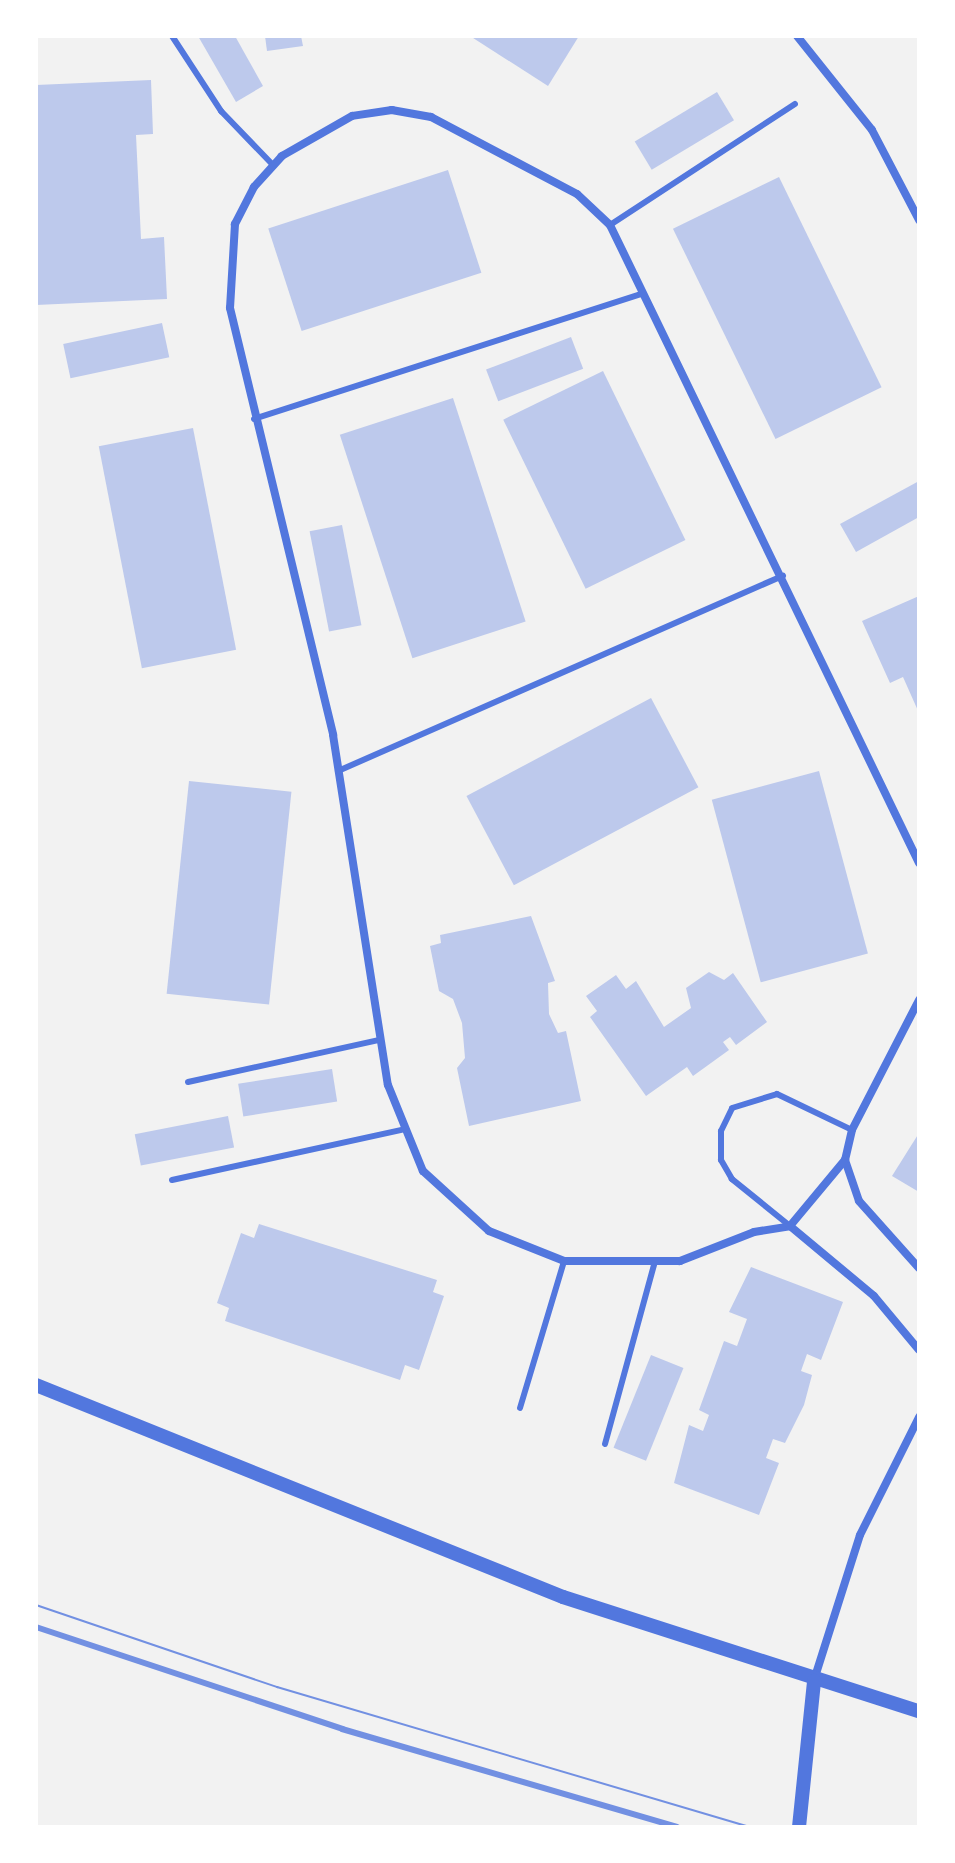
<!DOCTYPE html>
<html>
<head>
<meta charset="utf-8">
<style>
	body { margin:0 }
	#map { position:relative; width:955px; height:1863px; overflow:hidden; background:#f2f2f2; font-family:"Playfair Display",serif }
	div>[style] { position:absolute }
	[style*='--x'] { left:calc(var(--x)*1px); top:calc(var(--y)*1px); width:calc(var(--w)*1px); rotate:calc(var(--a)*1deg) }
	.building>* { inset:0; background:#bdc9ec; transform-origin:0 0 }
	.service>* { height:6px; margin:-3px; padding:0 3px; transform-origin:3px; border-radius:3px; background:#5277de }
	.minor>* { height:8px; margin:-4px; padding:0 4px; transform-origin:4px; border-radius:4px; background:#5277de }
	.tertiary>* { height:14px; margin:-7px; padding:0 7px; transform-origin:7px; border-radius:7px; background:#5277de }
	.tram>* { height:2px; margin:-1px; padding:0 1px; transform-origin:1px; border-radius:1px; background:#7290e2 }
	.rail>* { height:6px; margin:-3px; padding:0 3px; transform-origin:3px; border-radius:3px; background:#7290e2 }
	span { translate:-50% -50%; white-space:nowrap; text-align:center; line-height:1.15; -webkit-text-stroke:6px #fff; paint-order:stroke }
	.frame { position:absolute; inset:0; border:38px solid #fff; pointer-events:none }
</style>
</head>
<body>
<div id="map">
	<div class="building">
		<i style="clip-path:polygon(198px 36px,235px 36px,263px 86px,236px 102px)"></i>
		<i style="clip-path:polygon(265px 36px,301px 36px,303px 46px,267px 51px)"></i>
		<i style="clip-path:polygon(470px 36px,579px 36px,548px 86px)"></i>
		<i style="clip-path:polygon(151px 80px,153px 134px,136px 135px,141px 239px,164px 237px,167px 299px,36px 305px,36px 85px)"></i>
		<i style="left:717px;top:92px;width:33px;height:96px;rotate:59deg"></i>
		<i style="left:448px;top:170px;width:108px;height:189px;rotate:72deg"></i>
		<i style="left:779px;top:177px;width:234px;height:118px;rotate:64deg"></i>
		<i style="left:162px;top:323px;width:35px;height:101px;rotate:78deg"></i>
		<i style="left:571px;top:337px;width:34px;height:91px;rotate:69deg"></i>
		<i style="left:603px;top:371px;width:188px;height:111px;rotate:64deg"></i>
		<i style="left:453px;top:398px;width:235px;height:119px;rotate:72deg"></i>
		<i style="left:193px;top:428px;width:226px;height:96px;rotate:79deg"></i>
		<i style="clip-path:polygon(919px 481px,919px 517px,856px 552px,840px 524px)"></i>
		<i style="left:342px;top:525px;width:102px;height:33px;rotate:79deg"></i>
		<i style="clip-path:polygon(919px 596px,919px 713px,903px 677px,890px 683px,862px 621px)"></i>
		<i style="left:651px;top:698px;width:101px;height:209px;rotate:62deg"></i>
		<i style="left:819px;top:771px;width:189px;height:111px;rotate:75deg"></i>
		<i style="left:189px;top:781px;width:103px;height:214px;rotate:6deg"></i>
		<i style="clip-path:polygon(531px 916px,555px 981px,548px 983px,549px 1014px,558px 1033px,566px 1031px,581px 1101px,469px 1126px,457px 1068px,465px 1058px,462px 1023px,453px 999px,439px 991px,430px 946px,441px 943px,440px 935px)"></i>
		<i style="clip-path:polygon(709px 972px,724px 980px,733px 973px,767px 1022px,736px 1045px,730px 1037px,723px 1042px,729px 1050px,693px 1076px,687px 1067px,646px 1096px,590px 1017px,597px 1011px,586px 996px,616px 975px,626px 989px,636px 981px,664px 1027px,691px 1008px,686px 988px)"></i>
		<i style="left:332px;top:1069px;width:33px;height:95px;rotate:81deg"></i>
		<i style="left:228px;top:1116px;width:32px;height:95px;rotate:79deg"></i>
		<i style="clip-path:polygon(919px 1133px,919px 1192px,892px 1176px)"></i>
		<i style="clip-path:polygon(259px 1224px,437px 1280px,433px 1292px,444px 1296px,419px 1370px,405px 1365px,400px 1380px,225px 1321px,229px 1308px,217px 1303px,241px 1233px,254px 1238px)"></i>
		<i style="clip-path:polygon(751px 1267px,843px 1302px,821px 1360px,807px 1354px,801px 1371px,812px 1375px,804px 1405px,785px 1443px,773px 1439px,766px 1458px,779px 1463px,759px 1515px,674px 1483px,689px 1425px,703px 1431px,709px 1415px,699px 1410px,724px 1341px,737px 1346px,747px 1319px,729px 1312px)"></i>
		<i style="left:651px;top:1355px;width:35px;height:100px;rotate:22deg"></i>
	</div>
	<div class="service">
		<i style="--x:172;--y:36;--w:90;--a:56.8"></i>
		<i style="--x:221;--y:111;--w:76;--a:46.1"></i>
		<i style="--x:610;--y:225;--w:221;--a:-33.2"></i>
		<i style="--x:254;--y:419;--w:408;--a:-17.9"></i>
		<i style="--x:338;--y:771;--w:486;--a:-23.7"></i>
		<i style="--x:188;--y:1082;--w:196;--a:-12.4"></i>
		<i style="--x:172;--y:1180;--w:235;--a:-12.3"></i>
		<i style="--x:790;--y:1226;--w:75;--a:-141"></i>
		<i style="--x:732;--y:1179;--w:22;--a:-120"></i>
		<i style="--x:721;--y:1160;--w:29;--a:-90"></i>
		<i style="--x:721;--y:1131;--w:25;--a:-64"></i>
		<i style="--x:732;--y:1108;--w:47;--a:-17.3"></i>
		<i style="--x:777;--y:1094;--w:83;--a:25.6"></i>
		<i style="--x:520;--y:1408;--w:153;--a:-73.3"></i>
		<i style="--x:605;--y:1444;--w:186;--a:-74.7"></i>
	</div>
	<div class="minor">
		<i style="--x:797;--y:36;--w:120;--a:51.4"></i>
		<i style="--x:872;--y:130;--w:102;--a:62.4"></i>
		<i style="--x:919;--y:863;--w:709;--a:-115.84"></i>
		<i style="--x:610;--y:225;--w:45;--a:-136.8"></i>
		<i style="--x:577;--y:194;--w:165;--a:-152.2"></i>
		<i style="--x:431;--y:117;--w:40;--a:-170"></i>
		<i style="--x:392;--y:110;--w:40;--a:171.5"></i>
		<i style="--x:352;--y:116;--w:81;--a:150.3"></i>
		<i style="--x:282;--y:156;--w:42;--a:132.1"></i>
		<i style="--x:254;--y:187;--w:42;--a:117.2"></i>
		<i style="--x:235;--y:224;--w:84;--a:93.4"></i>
		<i style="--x:230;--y:308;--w:439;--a:76.4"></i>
		<i style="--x:333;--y:735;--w:354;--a:81.1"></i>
		<i style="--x:388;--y:1085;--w:93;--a:67.9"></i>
		<i style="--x:423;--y:1171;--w:89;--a:42.3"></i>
		<i style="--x:489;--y:1231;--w:81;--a:21.8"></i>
		<i style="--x:564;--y:1261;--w:116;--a:0"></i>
		<i style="--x:680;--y:1261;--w:79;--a:-21.4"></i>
		<i style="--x:754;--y:1232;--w:36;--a:-9"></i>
		<i style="--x:790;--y:1226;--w:109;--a:39.8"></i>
		<i style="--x:874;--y:1296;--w:70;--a:50.2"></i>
		<i style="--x:919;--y:1000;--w:146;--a:117.3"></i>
		<i style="--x:852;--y:1130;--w:31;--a:103"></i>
		<i style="--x:845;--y:1160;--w:43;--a:71.1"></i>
		<i style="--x:859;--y:1201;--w:90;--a:48.2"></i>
		<i style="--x:790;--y:1226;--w:86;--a:-50.2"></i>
		<i style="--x:814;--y:1680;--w:152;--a:-72.4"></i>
		<i style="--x:860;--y:1535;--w:132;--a:-63.4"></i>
	</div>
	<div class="tertiary">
		<i style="--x:36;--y:1385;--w:568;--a:21.91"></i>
		<i style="--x:563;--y:1597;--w:374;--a:17.8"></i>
		<i style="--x:799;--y:1827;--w:147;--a:-84.1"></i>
	</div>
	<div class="tram">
		<i style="--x:36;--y:1605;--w:255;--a:18.8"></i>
		<i style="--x:277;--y:1687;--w:493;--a:16.5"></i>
	</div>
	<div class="rail">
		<i style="--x:36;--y:1627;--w:323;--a:18.4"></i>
		<i style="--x:342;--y:1729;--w:349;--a:16.3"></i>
	</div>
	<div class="frame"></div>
</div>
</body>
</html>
